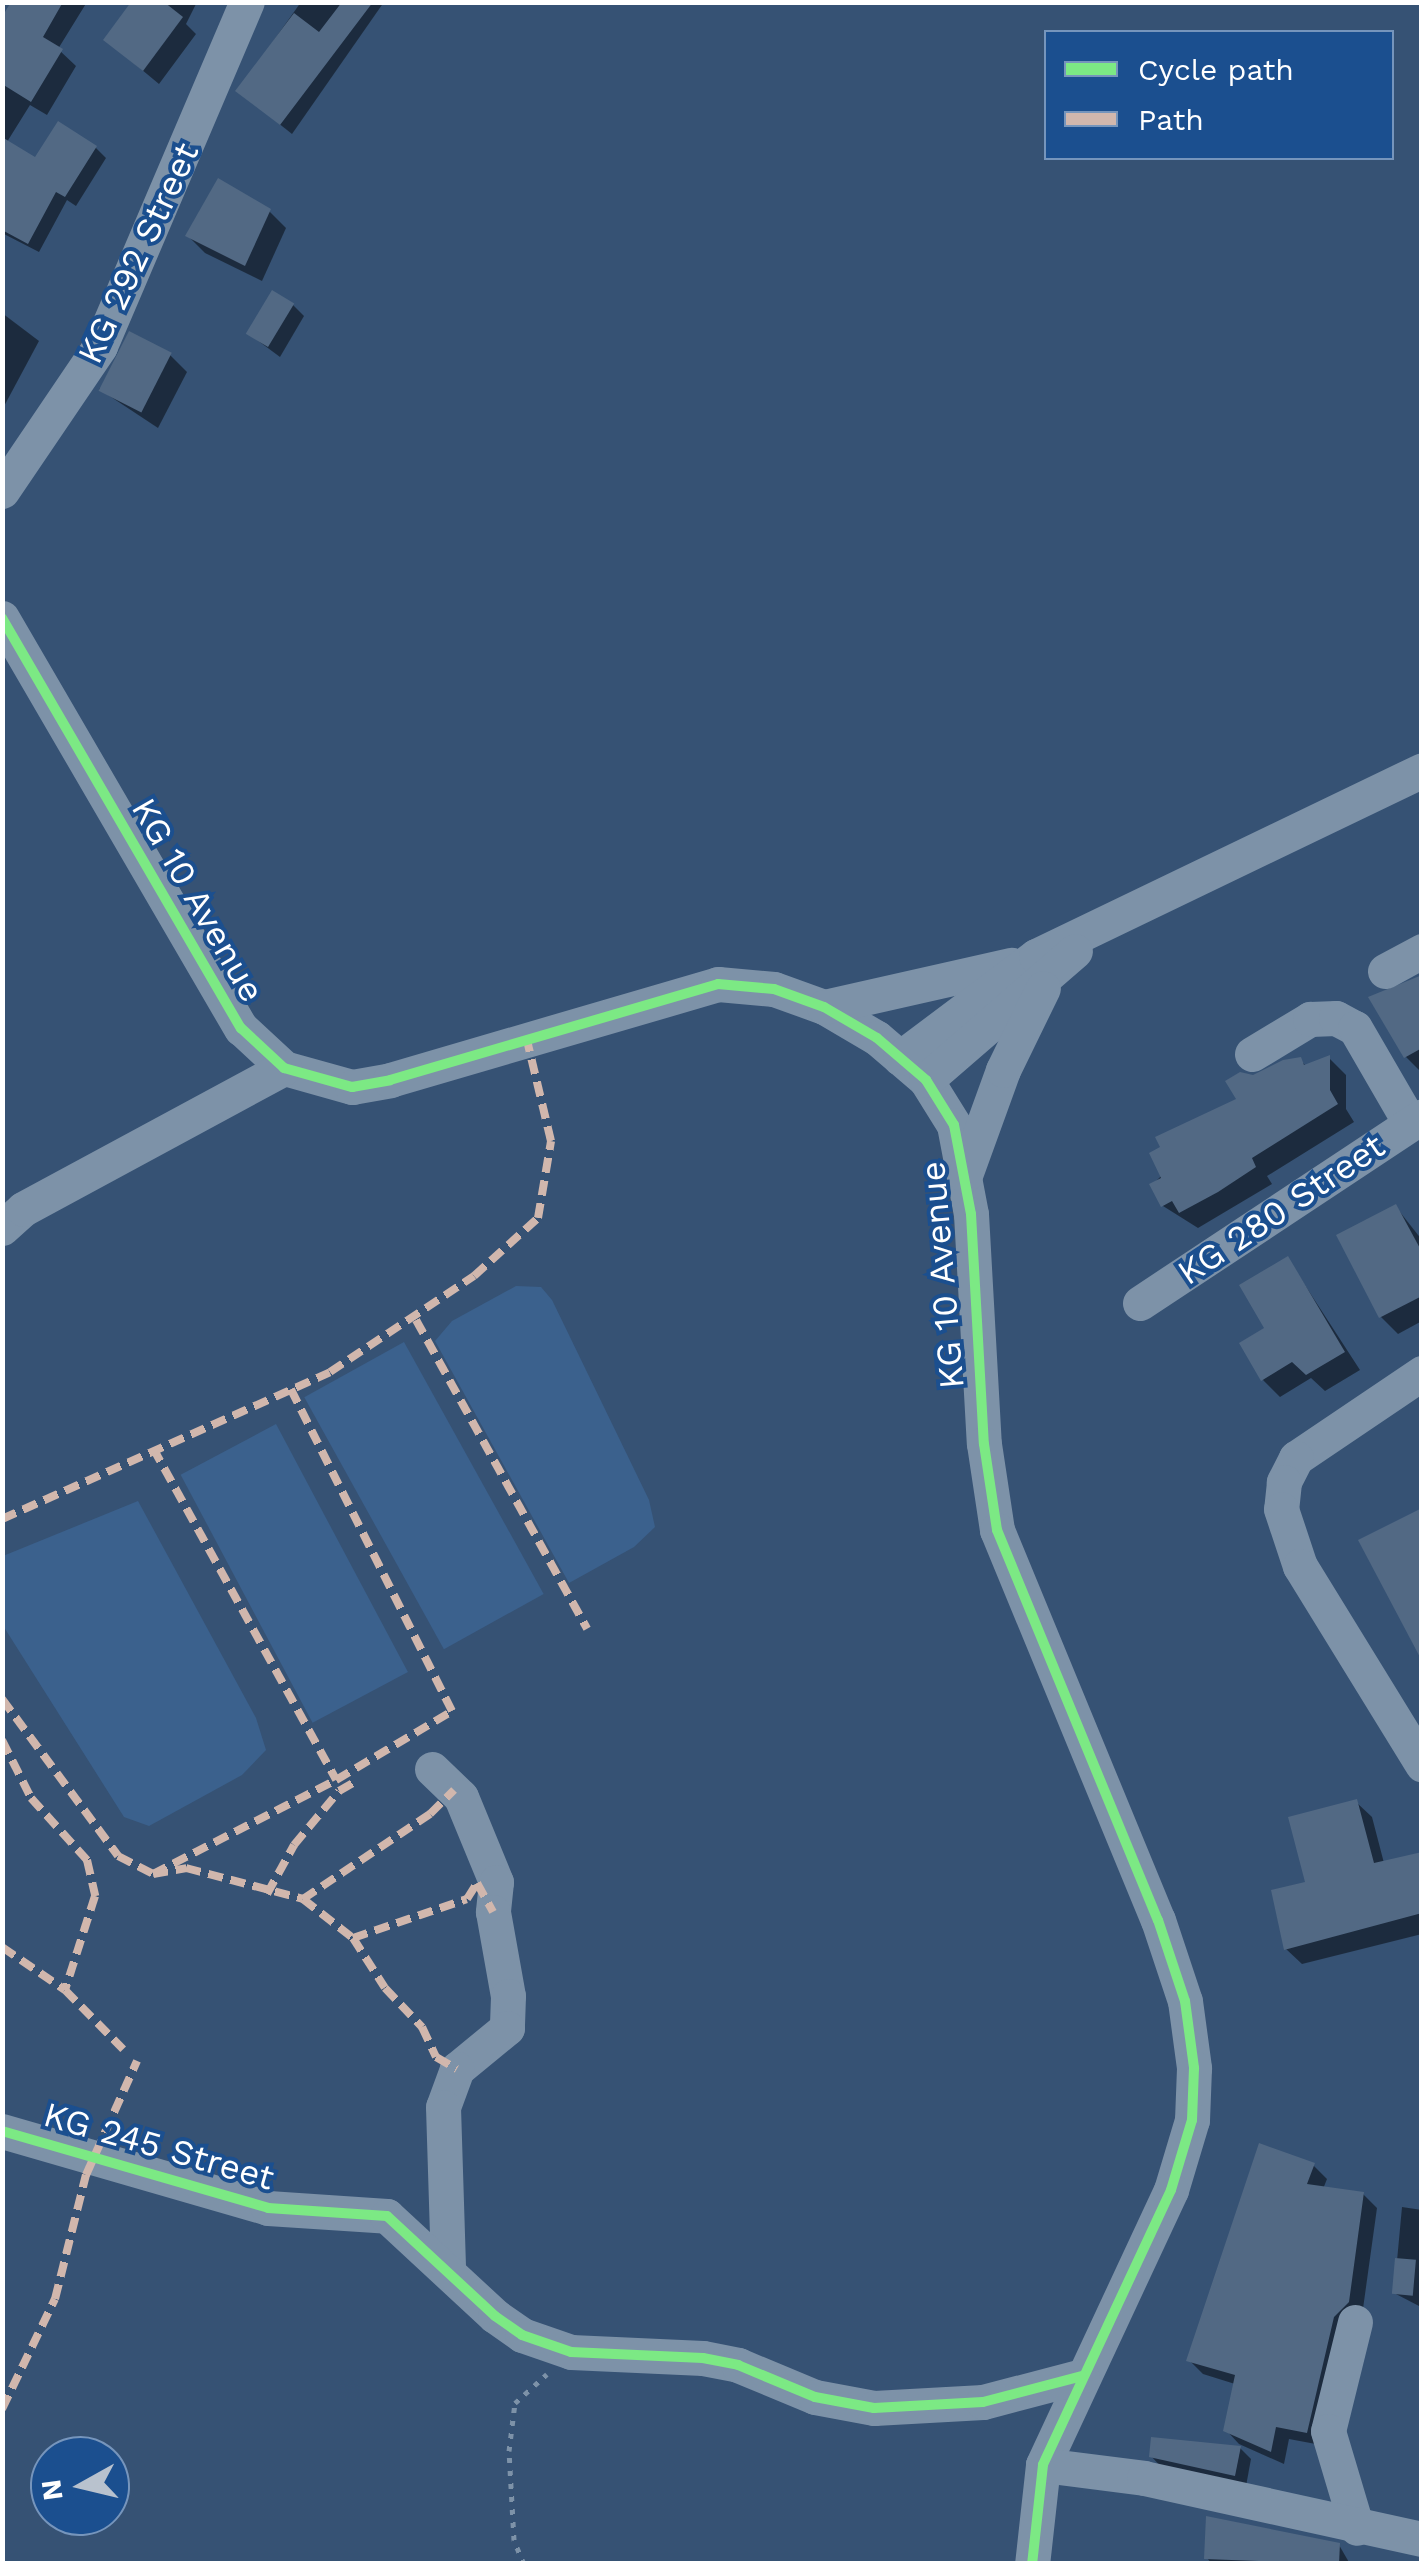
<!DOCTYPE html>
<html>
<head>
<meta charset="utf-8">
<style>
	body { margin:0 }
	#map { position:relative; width:1424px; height:2566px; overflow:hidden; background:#365274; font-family:"Work Sans",sans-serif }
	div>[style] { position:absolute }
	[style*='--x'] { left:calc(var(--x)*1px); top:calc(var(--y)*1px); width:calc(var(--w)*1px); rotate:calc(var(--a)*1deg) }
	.water>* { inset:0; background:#3b618d; transform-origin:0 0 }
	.shadow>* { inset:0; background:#0007 }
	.building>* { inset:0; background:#526984; transform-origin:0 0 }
	.path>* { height:5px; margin-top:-2.5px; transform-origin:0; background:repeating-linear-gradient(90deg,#7d92a8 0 5px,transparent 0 13px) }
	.minor>* { height:35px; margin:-17.5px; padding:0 17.5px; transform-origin:17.5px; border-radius:17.5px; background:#7d92a8 }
	.quiet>* { height:8px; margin-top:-4px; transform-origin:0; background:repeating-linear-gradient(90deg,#d1b7ad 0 15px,transparent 0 23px) }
	.cycleway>* { height:10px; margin:-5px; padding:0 5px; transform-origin:5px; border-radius:5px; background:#7ce984 }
	span { translate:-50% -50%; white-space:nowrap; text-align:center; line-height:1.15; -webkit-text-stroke:8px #1b4f8f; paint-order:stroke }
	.street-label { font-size:35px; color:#fff }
	.frame { position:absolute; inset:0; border:5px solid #fff; pointer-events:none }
	.legend { position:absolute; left:1044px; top:30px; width:350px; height:130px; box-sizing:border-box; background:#1b4f8f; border:2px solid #7695bc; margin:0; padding:12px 18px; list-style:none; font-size:30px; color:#fff }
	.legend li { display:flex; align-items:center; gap:20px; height:50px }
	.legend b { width:50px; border:2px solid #7695bc }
	.north { position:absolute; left:30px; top:2436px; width:100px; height:100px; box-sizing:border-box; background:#1b4f8f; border:2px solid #7695bc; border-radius:50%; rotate:262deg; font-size:28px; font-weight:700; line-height:40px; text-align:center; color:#fff }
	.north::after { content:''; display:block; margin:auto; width:35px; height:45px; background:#b9c2ce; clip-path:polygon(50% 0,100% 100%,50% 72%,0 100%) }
</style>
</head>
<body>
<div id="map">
	<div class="water">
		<i style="clip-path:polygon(516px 1286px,541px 1287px,552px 1300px,649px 1500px,655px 1527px,634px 1547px,569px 1583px,435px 1341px,452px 1321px)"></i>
		<i style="left:404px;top:1342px;width:288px;height:114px;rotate:61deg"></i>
		<i style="left:276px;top:1424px;width:281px;height:108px;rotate:62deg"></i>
		<i style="clip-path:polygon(138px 1501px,256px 1718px,266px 1750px,242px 1775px,149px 1826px,124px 1817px,2px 1624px,3px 1556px)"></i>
	</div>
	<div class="shadow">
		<i style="clip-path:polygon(14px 2px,87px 2px,58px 49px,76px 66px,47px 115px,30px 105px,2px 150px,2px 22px)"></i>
		<i style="clip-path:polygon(134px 2px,197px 2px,186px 24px,196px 34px,159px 84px,106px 40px)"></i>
		<i style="clip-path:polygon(301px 2px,384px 2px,292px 134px,238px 91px)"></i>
		<i style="clip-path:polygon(96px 148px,106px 158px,76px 206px,67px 200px,39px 252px,2px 233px,2px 179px,36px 161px)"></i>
		<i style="clip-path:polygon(269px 211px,286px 228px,262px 281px,205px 253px,188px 236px)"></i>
		<i style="clip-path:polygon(293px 305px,304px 316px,280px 357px,249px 334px)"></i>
		<i style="clip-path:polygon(2px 313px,39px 341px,2px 410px)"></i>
		<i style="clip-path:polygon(170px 355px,187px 372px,158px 428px,99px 389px)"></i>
		<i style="clip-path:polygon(1422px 978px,1422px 1073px,1406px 1057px)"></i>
		<i style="clip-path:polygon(1329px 1058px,1346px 1075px,1346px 1109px,1354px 1122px,1267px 1176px,1272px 1184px,1198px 1228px,1163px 1206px,1152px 1185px,1239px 1100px,1254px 1078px,1300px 1060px,1307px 1067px)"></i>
		<i style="clip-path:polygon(1396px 1207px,1422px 1240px,1422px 1321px,1398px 1334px,1381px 1317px)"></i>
		<i style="clip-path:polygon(1288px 1259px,1360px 1370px,1325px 1391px,1311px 1378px,1280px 1397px,1263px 1380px)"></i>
		<i style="clip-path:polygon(1356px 1802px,1372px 1817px,1384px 1863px,1422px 1854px,1422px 1934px,1302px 1964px,1286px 1949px,1308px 1884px)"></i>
		<i style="clip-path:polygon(1313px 2165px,1327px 2179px,1323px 2189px,1363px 2194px,1377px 2208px,1362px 2316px,1321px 2445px,1289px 2439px,1284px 2464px,1239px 2444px,1226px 2430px,1235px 2384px,1203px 2374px,1189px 2360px)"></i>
		<i style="clip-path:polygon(1402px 2207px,1422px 2210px,1422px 2322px,1419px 2306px,1394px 2293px)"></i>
		<i style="clip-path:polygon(1240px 2448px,1251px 2459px,1246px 2486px,1162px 2468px,1151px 2456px)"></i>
		<i style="clip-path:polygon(1339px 2545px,1350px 2564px,1212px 2564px,1207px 2558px)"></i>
	</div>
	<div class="building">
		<i style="clip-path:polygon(11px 2px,63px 2px,43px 37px,63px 49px,31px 102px,2px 84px,2px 17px)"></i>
		<i style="clip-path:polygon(131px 2px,164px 2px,183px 17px,143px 71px,103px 40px)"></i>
		<i style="clip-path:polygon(342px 2px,373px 2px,280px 125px,235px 91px,294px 13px,319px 32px)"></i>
		<i style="clip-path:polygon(58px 121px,97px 146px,65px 197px,56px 192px,28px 244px,2px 230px,2px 137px,35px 157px)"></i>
		<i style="clip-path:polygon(218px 178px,271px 209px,245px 266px,185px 236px)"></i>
		<i style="left:272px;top:290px;width:26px;height:51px;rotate:31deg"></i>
		<i style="left:129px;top:331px;width:48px;height:67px;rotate:27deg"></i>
		<i style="clip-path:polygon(1422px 975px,1422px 1048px,1404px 1058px,1368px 997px)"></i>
		<i style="clip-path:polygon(1330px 1055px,1330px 1090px,1338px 1104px,1252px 1158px,1256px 1167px,1218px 1192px,1179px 1213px,1172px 1201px,1161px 1207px,1149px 1184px,1161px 1178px,1149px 1153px,1160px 1147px,1155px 1137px,1236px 1099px,1225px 1081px,1240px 1072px,1253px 1075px,1283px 1060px,1301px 1057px,1304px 1065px)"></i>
		<i style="clip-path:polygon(1396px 1204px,1422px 1252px,1422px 1296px,1379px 1318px,1336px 1235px)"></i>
		<i style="clip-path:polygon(1288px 1256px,1345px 1352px,1306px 1375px,1292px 1362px,1261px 1381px,1239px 1343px,1264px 1328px,1239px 1285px)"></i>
		<i style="clip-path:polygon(1422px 1508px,1422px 1661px,1358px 1540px)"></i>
		<i style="clip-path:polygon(1357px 1799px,1374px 1863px,1422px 1852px,1422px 1913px,1284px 1950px,1271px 1890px,1305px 1882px,1288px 1817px)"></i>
		<i style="clip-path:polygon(1259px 2143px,1315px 2163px,1307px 2184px,1364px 2192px,1349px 2302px,1334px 2317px,1307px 2433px,1276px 2427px,1271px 2452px,1223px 2431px,1235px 2375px,1186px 2361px)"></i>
		<i style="left:1395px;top:2258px;width:21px;height:36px;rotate:5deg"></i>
		<i style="clip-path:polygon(1151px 2437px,1241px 2446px,1235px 2476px,1149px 2457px)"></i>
		<i style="clip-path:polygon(1206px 2516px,1340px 2543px,1339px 2564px,1204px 2559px)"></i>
	</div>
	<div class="path">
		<i style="--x:524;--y:2564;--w:26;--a:-113"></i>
		<i style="--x:514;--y:2540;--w:89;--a:-93.2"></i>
		<i style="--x:509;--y:2451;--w:48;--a:-82.9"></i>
		<i style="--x:515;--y:2403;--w:43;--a:-42.2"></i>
	</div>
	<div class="minor">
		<i style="--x:2;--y:491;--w:175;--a:-55.9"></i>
		<i style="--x:100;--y:346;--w:374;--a:-66.9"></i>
		<i style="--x:2;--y:618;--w:475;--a:59.8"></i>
		<i style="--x:241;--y:1028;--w:59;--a:42.9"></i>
		<i style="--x:284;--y:1068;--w:71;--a:15.6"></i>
		<i style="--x:352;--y:1087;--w:39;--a:-10"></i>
		<i style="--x:390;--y:1080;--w:342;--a:-16.3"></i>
		<i style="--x:718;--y:984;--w:56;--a:5.1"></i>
		<i style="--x:774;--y:989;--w:53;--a:19.8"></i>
		<i style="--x:824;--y:1007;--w:61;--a:30.3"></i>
		<i style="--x:877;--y:1038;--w:65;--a:40.6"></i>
		<i style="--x:926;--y:1080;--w:53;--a:58.1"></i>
		<i style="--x:954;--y:1125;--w:91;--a:79.2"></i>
		<i style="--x:971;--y:1214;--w:230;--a:86.8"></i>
		<i style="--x:984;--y:1444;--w:87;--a:81.4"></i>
		<i style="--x:997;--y:1530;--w:422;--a:67.6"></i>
		<i style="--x:1158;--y:1920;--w:85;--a:71.6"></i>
		<i style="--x:1185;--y:2001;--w:68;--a:82.3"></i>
		<i style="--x:1194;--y:2068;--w:52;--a:92.2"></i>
		<i style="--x:1192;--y:2120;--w:73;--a:106.7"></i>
		<i style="--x:1171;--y:2190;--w:303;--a:115"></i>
		<i style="--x:1043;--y:2465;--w:100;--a:96.3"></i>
		<i style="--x:1385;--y:971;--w:42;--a:-28.4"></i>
		<i style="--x:824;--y:1007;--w:192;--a:-12.7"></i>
		<i style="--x:1252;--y:1054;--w:68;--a:-31.1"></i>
		<i style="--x:1310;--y:1019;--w:26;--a:-2"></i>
		<i style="--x:1336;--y:1018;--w:21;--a:28"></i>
		<i style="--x:1355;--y:1028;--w:110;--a:59.9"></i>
		<i style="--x:900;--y:1058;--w:170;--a:-36.9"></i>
		<i style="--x:1036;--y:956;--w:428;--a:-25.7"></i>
		<i style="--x:926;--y:1080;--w:197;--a:-40.9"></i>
		<i style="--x:965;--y:1175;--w:112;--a:-70.1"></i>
		<i style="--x:1003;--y:1070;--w:91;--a:-64"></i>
		<i style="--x:2;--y:1228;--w:28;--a:-42"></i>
		<i style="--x:23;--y:1209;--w:297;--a:-28.4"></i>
		<i style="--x:1140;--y:1303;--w:338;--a:-33.5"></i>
		<i style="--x:1422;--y:1373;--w:152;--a:146"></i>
		<i style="--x:1296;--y:1458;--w:27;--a:117"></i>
		<i style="--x:1284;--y:1482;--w:27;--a:96"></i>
		<i style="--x:1281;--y:1509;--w:60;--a:71.6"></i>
		<i style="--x:1300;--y:1566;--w:233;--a:58.4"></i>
		<i style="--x:432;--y:1769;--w:40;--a:44"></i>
		<i style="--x:461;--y:1797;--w:92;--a:67.6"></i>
		<i style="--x:496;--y:1882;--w:30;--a:96"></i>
		<i style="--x:493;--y:1912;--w:85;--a:79.9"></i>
		<i style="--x:508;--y:1996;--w:32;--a:92"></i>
		<i style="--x:507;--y:2028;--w:65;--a:140.6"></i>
		<i style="--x:457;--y:2069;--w:40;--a:110.2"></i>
		<i style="--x:443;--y:2107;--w:163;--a:88.2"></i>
		<i style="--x:2;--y:2131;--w:277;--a:16.1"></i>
		<i style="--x:268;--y:2208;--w:119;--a:3.8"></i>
		<i style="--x:387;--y:2216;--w:147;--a:42.8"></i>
		<i style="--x:495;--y:2316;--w:33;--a:35"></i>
		<i style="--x:522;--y:2335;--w:52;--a:19.1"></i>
		<i style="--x:571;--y:2352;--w:132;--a:2.6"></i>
		<i style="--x:703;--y:2358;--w:36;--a:11"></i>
		<i style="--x:738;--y:2365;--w:83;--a:22.6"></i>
		<i style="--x:815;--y:2397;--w:60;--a:10.6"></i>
		<i style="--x:874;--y:2408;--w:109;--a:-3.2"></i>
		<i style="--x:983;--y:2402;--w:102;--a:-14.7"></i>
		<i style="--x:1355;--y:2322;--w:112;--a:103.9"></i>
		<i style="--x:1328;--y:2431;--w:101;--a:73.4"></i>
		<i style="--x:1043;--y:2465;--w:102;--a:7.3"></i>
		<i style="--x:1144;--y:2478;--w:285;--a:12.4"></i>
	</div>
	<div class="quiet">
		<i style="--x:416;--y:1320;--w:353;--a:61"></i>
		<i style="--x:153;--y:1448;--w:379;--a:61.1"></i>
		<i style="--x:2;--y:1519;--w:359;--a:-24.1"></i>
		<i style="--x:330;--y:1372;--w:173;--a:-33.7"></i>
		<i style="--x:474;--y:1276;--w:86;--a:-42.2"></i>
		<i style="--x:538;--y:1218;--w:78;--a:-80.4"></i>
		<i style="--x:551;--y:1141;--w:104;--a:-103.4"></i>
		<i style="--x:2;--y:1699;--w:195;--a:53.5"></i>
		<i style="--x:118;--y:1856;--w:39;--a:27"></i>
		<i style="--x:153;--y:1874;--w:34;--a:-10"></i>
		<i style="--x:186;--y:1868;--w:121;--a:14.8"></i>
		<i style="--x:303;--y:1899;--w:63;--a:38"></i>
		<i style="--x:353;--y:1938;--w:59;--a:57.4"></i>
		<i style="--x:385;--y:1988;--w:54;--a:46.5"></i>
		<i style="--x:422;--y:2027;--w:33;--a:65"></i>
		<i style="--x:436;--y:2057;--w:24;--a:30"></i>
		<i style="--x:2;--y:1740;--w:65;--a:63.4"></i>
		<i style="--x:31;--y:1798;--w:84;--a:47.9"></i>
		<i style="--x:87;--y:1860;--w:37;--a:77"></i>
		<i style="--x:95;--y:1896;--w:99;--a:107.7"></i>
		<i style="--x:153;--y:1874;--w:206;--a:-27.2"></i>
		<i style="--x:336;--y:1780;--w:135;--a:-30.7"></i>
		<i style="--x:452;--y:1711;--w:360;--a:-116.6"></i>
		<i style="--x:267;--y:1894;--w:56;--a:-61.1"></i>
		<i style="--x:294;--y:1845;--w:70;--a:-50.2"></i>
		<i style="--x:339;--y:1791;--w:22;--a:-30"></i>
		<i style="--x:303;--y:1899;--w:153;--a:-33.8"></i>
		<i style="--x:430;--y:1814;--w:34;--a:-45"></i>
		<i style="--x:353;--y:1938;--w:120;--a:-18.9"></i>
		<i style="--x:467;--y:1899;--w:19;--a:-58"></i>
		<i style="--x:477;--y:1883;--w:33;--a:61"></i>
		<i style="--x:2;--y:1947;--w:76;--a:34.3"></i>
		<i style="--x:65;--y:1990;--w:83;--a:45.5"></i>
		<i style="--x:2;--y:2409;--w:122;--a:-64.3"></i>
		<i style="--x:55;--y:2299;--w:128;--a:-76"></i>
		<i style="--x:86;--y:2175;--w:125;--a:-65.9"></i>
	</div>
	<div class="cycleway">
		<i style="--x:2;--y:618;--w:475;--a:59.8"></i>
		<i style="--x:241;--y:1028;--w:59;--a:42.9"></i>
		<i style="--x:284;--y:1068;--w:71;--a:15.6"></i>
		<i style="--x:352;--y:1087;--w:39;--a:-10"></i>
		<i style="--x:390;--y:1080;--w:342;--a:-16.3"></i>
		<i style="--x:718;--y:984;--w:56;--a:5.1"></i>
		<i style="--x:774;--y:989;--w:53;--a:19.8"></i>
		<i style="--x:824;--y:1007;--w:61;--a:30.3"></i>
		<i style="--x:877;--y:1038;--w:65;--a:40.6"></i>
		<i style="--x:926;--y:1080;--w:53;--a:58.1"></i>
		<i style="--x:954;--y:1125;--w:91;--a:79.2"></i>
		<i style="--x:971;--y:1214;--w:230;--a:86.8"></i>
		<i style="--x:984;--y:1444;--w:87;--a:81.4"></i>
		<i style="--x:997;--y:1530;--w:422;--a:67.6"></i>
		<i style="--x:1158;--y:1920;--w:85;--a:71.6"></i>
		<i style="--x:1185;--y:2001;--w:68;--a:82.3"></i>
		<i style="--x:1194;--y:2068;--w:52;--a:92.2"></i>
		<i style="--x:1192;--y:2120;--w:73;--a:106.7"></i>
		<i style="--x:1171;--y:2190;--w:303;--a:115"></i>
		<i style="--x:1043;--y:2465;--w:100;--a:96.3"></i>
		<i style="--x:2;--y:2131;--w:277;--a:16.1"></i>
		<i style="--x:268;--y:2208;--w:119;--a:3.8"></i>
		<i style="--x:387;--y:2216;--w:147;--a:42.8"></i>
		<i style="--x:495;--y:2316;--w:33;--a:35"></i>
		<i style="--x:522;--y:2335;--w:52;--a:19.1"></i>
		<i style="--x:571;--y:2352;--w:132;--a:2.6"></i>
		<i style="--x:703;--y:2358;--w:36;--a:11"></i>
		<i style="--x:738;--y:2365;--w:83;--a:22.6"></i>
		<i style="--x:815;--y:2397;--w:60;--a:10.6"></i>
		<i style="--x:874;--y:2408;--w:109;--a:-3.2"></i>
		<i style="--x:983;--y:2402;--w:102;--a:-14.7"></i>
	</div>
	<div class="street-label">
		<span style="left:138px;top:253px;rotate:-65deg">KG 292 Street</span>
		<span style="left:198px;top:900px;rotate:60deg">KG 10 Avenue</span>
		<span style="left:1281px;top:1209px;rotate:-34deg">KG 280 Street</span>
		<span style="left:942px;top:1275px;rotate:-95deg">KG 10 Avenue</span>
		<span style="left:159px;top:2146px;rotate:16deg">KG 245 Street</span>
	</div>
	<div class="frame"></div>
	<ul class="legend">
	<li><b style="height:12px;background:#7ce984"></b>Cycle path</li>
	<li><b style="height:12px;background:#d1b7ad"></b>Path</li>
	</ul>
	<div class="north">N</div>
</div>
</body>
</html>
